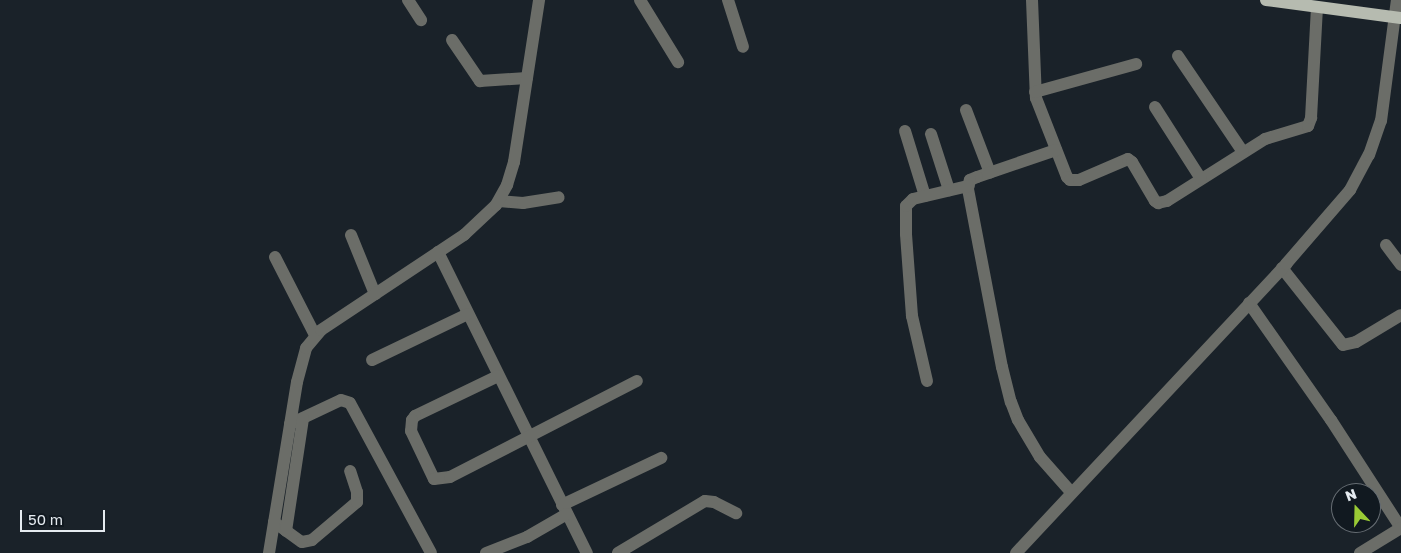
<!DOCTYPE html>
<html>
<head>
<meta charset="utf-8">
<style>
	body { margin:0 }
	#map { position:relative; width:1401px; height:553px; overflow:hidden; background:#1a2229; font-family:"Golos Text",sans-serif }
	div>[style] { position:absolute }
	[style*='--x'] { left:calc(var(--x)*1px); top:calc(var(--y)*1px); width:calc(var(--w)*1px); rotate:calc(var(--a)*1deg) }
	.minor>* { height:12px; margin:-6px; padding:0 6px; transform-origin:6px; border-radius:6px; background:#6b6d68 }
	.major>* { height:12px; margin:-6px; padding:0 6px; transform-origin:6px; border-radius:6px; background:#b6bbb0 }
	span { translate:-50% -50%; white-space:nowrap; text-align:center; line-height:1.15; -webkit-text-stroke:5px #111920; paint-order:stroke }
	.north { position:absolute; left:1331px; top:483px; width:50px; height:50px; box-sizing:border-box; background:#111920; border:1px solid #666d73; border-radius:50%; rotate:339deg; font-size:14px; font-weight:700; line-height:20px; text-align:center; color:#e5ebf0 }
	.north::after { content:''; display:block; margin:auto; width:18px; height:22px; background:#9acb35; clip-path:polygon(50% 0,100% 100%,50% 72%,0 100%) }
	.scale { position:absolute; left:20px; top:510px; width:85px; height:22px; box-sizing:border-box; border:2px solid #e5ebf0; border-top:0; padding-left:6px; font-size:15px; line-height:18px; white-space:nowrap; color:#e5ebf0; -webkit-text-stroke:4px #111920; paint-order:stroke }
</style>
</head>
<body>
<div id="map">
	<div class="minor">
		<i style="--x:408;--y:0;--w:24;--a:57"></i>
		<i style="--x:640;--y:0;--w:73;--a:58.5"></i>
		<i style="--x:728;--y:0;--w:49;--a:72.3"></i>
		<i style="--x:1032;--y:0;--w:98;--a:87.7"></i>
		<i style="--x:1036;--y:98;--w:85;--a:68.6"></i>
		<i style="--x:1067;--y:177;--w:4;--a:45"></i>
		<i style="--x:1070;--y:180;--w:9;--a:0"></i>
		<i style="--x:1079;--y:180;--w:53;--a:-23.2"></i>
		<i style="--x:1128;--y:159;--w:5;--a:37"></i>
		<i style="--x:1132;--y:162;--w:45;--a:59.5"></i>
		<i style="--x:1155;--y:201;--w:4;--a:34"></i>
		<i style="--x:1158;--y:203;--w:9;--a:-13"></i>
		<i style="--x:1167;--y:201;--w:116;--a:-32.3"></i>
		<i style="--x:1265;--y:139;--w:45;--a:-16.8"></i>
		<i style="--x:1308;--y:126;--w:9;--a:-69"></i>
		<i style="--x:1311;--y:118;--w:111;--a:-86.9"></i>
		<i style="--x:452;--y:40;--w:50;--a:55.7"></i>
		<i style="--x:480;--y:81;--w:47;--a:-3.7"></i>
		<i style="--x:1178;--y:56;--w:116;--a:55.9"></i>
		<i style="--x:1035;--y:92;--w:105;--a:-15.5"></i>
		<i style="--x:1155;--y:107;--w:85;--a:57.4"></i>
		<i style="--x:966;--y:110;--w:67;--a:69.1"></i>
		<i style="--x:905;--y:131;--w:68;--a:72.9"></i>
		<i style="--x:931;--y:134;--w:59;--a:72.2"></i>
		<i style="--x:1056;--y:150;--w:83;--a:161.1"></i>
		<i style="--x:977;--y:177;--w:8;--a:157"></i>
		<i style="--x:970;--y:180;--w:9;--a:103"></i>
		<i style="--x:968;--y:189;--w:181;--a:79.2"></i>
		<i style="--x:1002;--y:367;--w:36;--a:76"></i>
		<i style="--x:1011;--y:402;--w:19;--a:69"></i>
		<i style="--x:1018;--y:420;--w:43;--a:59.3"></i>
		<i style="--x:1040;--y:457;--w:47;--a:48.5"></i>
		<i style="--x:499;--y:201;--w:24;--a:5"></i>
		<i style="--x:523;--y:203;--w:36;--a:-9"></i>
		<i style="--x:351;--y:235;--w:64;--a:67.9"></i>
		<i style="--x:1386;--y:245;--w:25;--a:53"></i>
		<i style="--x:438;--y:252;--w:336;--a:63.7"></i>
		<i style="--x:275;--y:257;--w:88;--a:62.9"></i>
		<i style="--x:1282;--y:268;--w:98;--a:51.6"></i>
		<i style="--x:1343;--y:345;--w:13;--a:-13"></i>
		<i style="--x:1356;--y:342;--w:52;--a:-31"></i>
		<i style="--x:1249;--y:303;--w:143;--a:55"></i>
		<i style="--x:1331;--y:420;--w:129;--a:57.1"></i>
		<i style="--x:372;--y:360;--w:106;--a:-25.6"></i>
		<i style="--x:498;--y:376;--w:92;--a:154.3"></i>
		<i style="--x:415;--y:416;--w:5;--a:127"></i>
		<i style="--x:412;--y:420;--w:11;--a:95"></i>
		<i style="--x:411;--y:431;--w:53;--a:64.4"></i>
		<i style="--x:434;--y:479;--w:16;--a:-7"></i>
		<i style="--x:450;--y:477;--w:210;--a:-27.2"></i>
		<i style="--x:927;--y:381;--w:67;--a:-103"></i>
		<i style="--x:912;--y:316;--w:82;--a:-94.2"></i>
		<i style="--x:906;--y:234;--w:28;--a:-90"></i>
		<i style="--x:906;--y:206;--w:10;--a:-45"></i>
		<i style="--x:913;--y:199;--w:57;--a:-13.3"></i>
		<i style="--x:290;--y:424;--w:56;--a:-25.2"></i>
		<i style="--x:341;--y:400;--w:9;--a:18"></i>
		<i style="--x:350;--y:403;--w:170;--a:61.6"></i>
		<i style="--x:562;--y:505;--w:110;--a:-25.4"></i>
		<i style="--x:274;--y:522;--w:34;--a:36"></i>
		<i style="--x:302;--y:542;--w:10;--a:-11"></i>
		<i style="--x:312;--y:540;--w:59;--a:-40.2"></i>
		<i style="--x:357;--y:502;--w:10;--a:-90"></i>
		<i style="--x:357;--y:492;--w:22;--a:-108"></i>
		<i style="--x:286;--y:531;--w:114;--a:-81.4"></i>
		<i style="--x:269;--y:553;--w:173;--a:-80.7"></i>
		<i style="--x:297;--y:382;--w:35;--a:-75"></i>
		<i style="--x:306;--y:348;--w:23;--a:-50"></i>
		<i style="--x:321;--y:330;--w:172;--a:-33.6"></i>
		<i style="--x:464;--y:235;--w:44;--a:-43.2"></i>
		<i style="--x:496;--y:205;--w:23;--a:-61"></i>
		<i style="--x:507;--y:185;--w:24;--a:-73"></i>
		<i style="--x:514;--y:162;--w:164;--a:-81.2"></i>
		<i style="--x:486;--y:553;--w:44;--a:-21.3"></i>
		<i style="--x:527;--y:537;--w:46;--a:-29.9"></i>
		<i style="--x:618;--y:553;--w:101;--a:-30.9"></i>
		<i style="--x:705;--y:501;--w:9;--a:6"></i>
		<i style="--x:714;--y:502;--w:25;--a:27"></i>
		<i style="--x:1016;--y:553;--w:396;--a:-46.9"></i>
		<i style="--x:1286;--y:264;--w:98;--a:-49.1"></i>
		<i style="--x:1350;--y:190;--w:40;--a:-62"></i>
		<i style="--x:1369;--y:155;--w:36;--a:-71"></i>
		<i style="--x:1381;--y:121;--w:122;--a:-82.5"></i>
		<i style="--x:1360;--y:553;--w:48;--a:-31.4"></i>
	</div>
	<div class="major">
		<i style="--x:1266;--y:0;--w:136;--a:7.6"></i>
	</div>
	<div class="north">N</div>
	<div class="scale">50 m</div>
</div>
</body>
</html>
